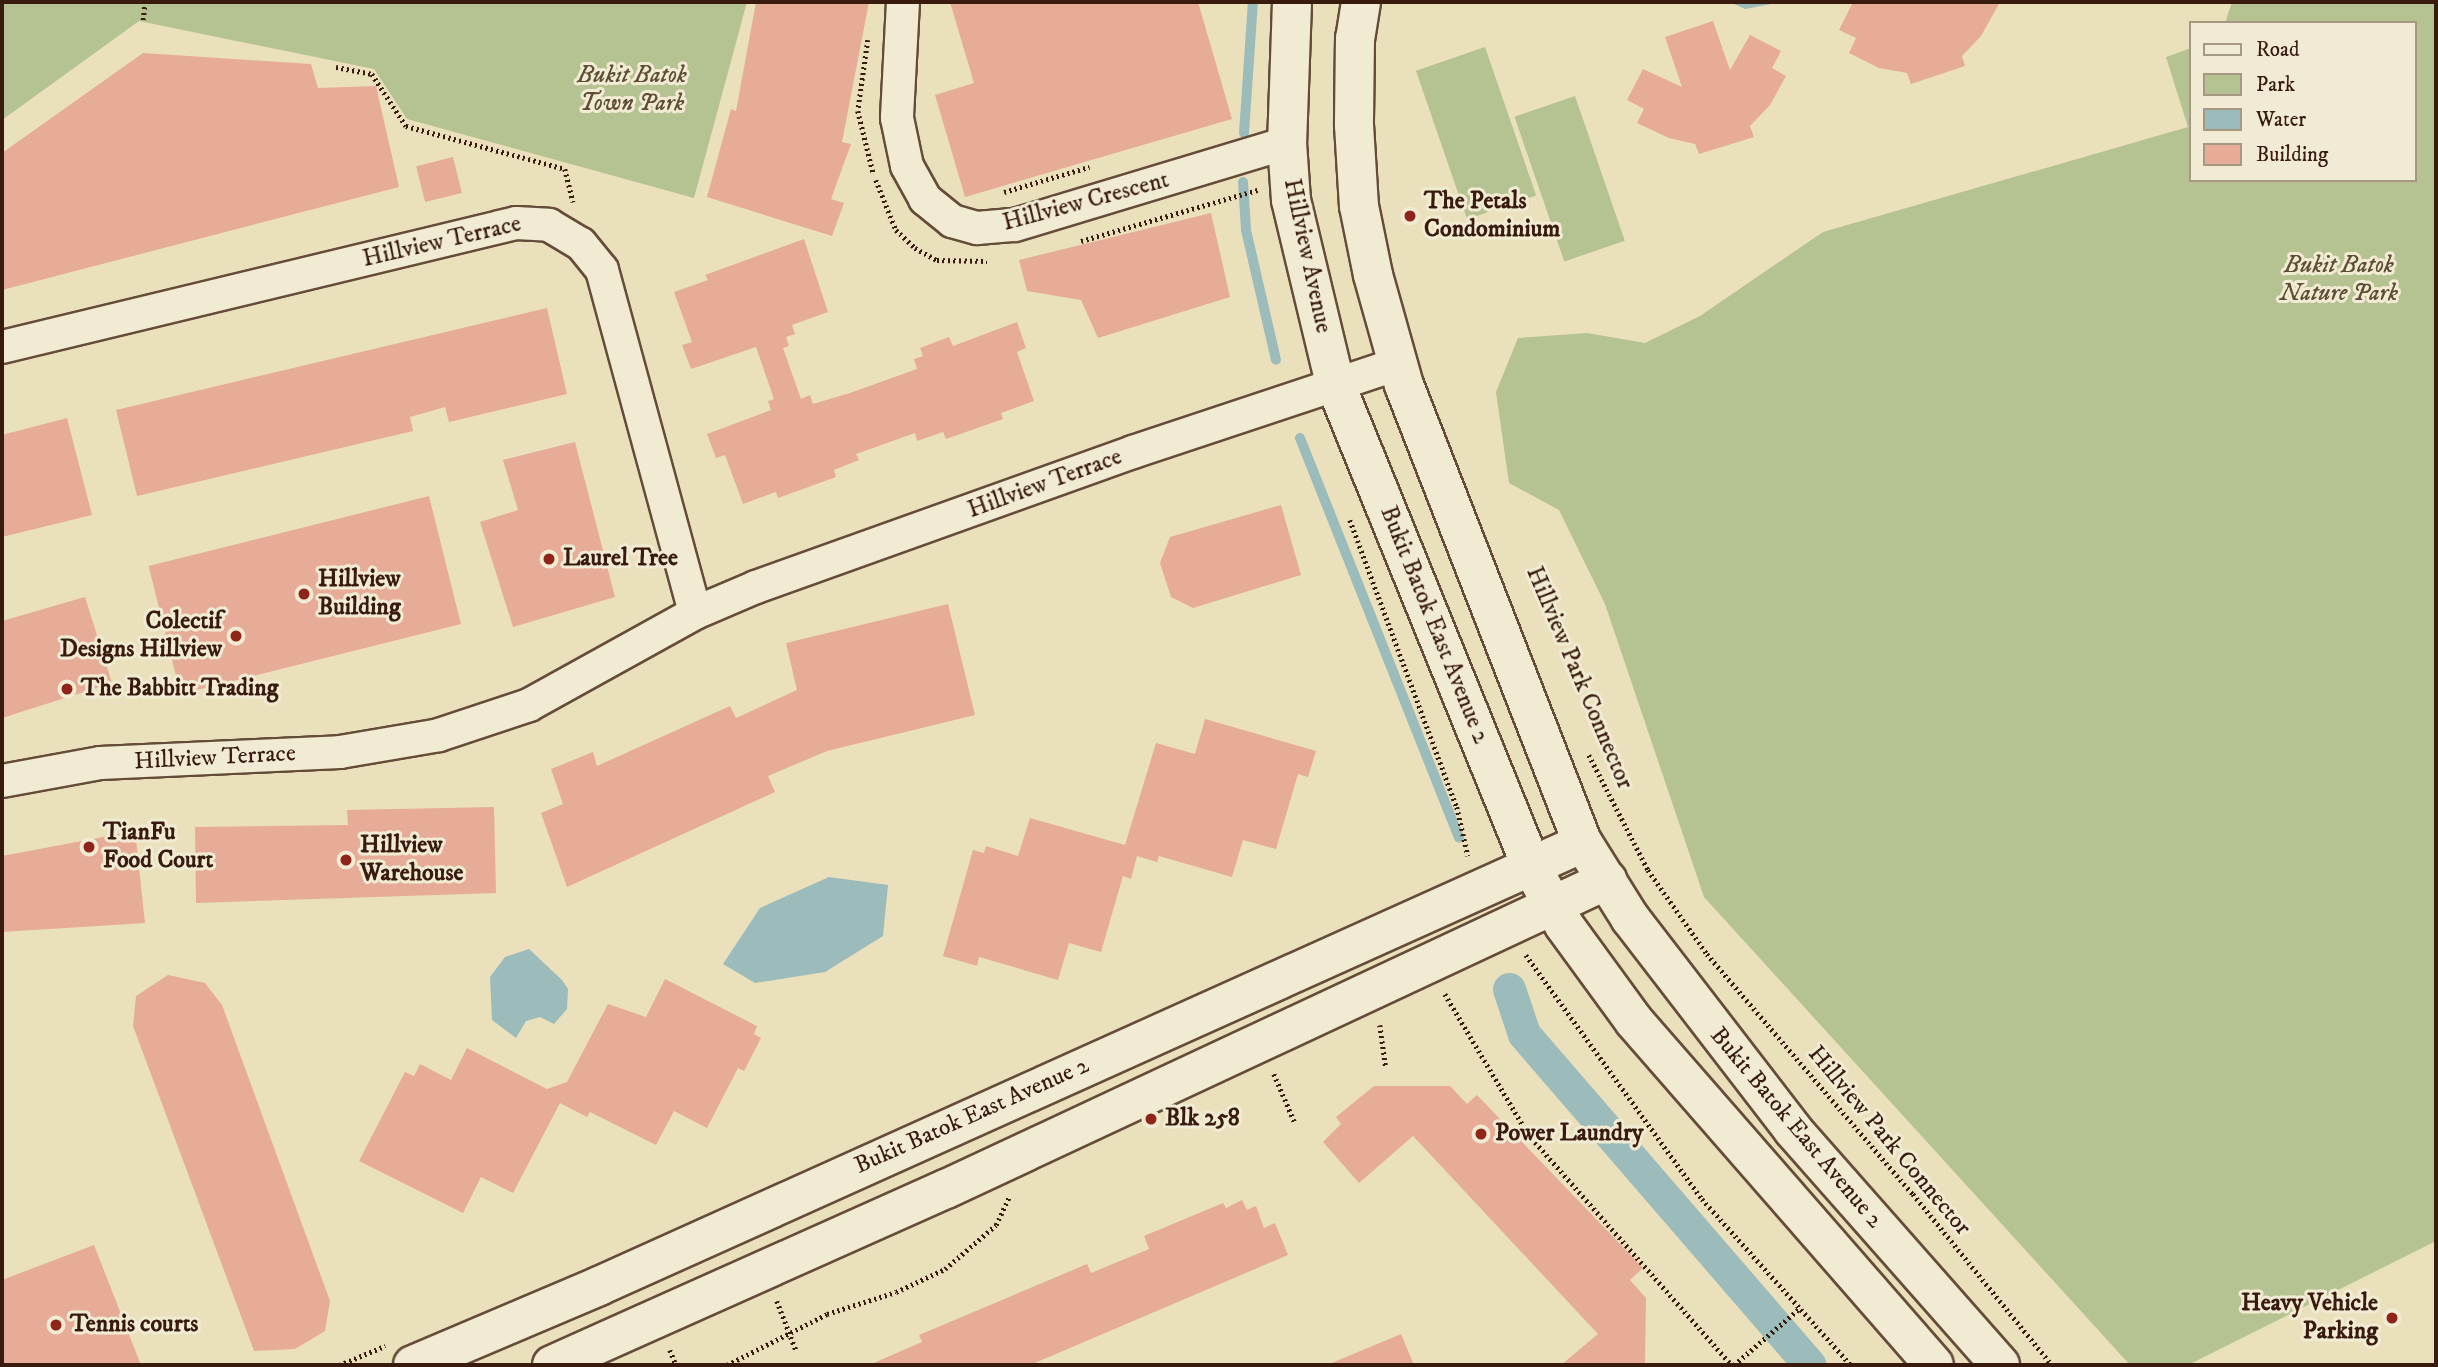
<!DOCTYPE html>
<html>
<head>
<meta charset="utf-8">
<style>
	body { margin:0 }
	#map { position:relative; width:2438px; height:1367px; overflow:hidden; background:#eae0bc; font-family:"IM FELL DW Pica",serif }
	div>[style] { position:absolute }
	[style*='--x'] { left:calc(var(--x)*1px); top:calc(var(--y)*1px); width:calc(var(--w)*1px); rotate:calc(var(--a)*1deg) }
	.green>* { inset:0; background:#b5c292; transform-origin:0 0 }
	.water>* { inset:0; background:#9cbbbb }
	.stream>* { height:10px; margin:-5px; padding:0 5px; transform-origin:5px; border-radius:5px; background:#9cbbbb }
	.canal>* { height:33px; margin:-16.5px; padding:0 16.5px; transform-origin:16.5px; border-radius:16.5px; background:#9cbbbb }
	.building>* { inset:0; background:#e6ac98; transform-origin:0 0 }
	.path>* { height:4.5px; margin-top:-2.25px; transform-origin:0; background:repeating-linear-gradient(90deg,#391b0d 0 2px,transparent 0 5.5px) }
	.roads { filter:drop-shadow(2px 0 #654c39) drop-shadow(-2px 0 #654c39) drop-shadow(0 2px #654c39) drop-shadow(0 -2px #654c39) }
	.minor>* { height:32px; margin:-16px; padding:0 16px; transform-origin:16px; border-radius:16px; background:#f1ebd3 }
	.tertiary>* { height:38px; margin:-19px; padding:0 19px; transform-origin:19px; border-radius:19px; background:#f1ebd3 }
	.dots>* { width:19px; height:19px; translate:-50% -50%; box-sizing:border-box; border:4px solid #f1ebd3; border-radius:50% }
	span { translate:-50% -50%; white-space:nowrap; text-align:center; line-height:1.15; -webkit-text-stroke:6px #f1ebd3; paint-order:stroke }
	.park-label { font-size:24px; color:#5e4d35; font-style:italic }
	.street-label { font-size:24px; color:#391b0d }
	.poi-label { font-size:24px; color:#391b0d; font-weight:700 }
	.left { translate:0 -50%; text-align:left }
	.right { translate:-100% -50%; text-align:right }
	.frame { position:absolute; inset:0; border:4px solid #391b0d; pointer-events:none }
	.legend { position:absolute; left:2189px; top:21px; width:228px; height:161px; box-sizing:border-box; background:#f1ebd3; border:2px solid #a79884; margin:0; padding:9px 12px; list-style:none; font-size:21px; color:#391b0d }
	.legend li { display:flex; align-items:center; gap:14px; height:35px }
	.legend b { width:35px; border:2px solid #a79884 }
</style>
</head>
<body>
<div id="map">
	<div class="green">
		<i style="clip-path:polygon(2px 2px,747px 2px,694px 198px,407px 119px,374px 69px,139px 21px,2px 120px)"></i>
		<i style="clip-path:polygon(2232px 2px,2436px 2px,2436px 1241px,2188px 1365px,2130px 1365px,1704px 897px,1605px 604px,1559px 510px,1509px 483px,1496px 392px,1518px 338px,1587px 333px,1645px 343px,1700px 316px,1823px 232px,2188px 127px,2166px 57px,2191px 48px,2191px 180px,2415px 180px,2415px 23px,2225px 23px)"></i>
		<i style="left:1485px;top:47px;width:157px;height:73px;rotate:71deg"></i>
		<i style="left:1575px;top:96px;width:153px;height:64px;rotate:71deg"></i>
	</div>
	<div class="water">
		<i style="clip-path:polygon(1730px 2px,1781px 2px,1745px 9px)"></i>
		<i style="clip-path:polygon(829px 877px,888px 885px,883px 936px,825px 972px,755px 983px,723px 964px,760px 908px)"></i>
		<i style="clip-path:polygon(529px 949px,562px 980px,568px 989px,567px 1009px,554px 1024px,540px 1017px,526px 1021px,516px 1038px,492px 1020px,490px 977px,505px 957px)"></i>
	</div>
	<div class="stream">
		<i style="--x:1244;--y:133;--w:131;--a:-86.1"></i>
		<i style="--x:1243;--y:182;--w:48;--a:86.4"></i>
		<i style="--x:1246;--y:230;--w:133;--a:77"></i>
		<i style="--x:1300;--y:438;--w:430;--a:68.3"></i>
	</div>
	<div class="canal">
		<i style="--x:1509;--y:989;--w:47;--a:71.6"></i>
		<i style="--x:1524;--y:1034;--w:437;--a:49.2"></i>
	</div>
	<div class="building">
		<i style="clip-path:polygon(756px 2px,869px 2px,842px 142px,851px 144px,831px 199px,844px 203px,832px 236px,707px 197px,731px 109px,736px 111px)"></i>
		<i style="clip-path:polygon(950px 2px,1198px 2px,1232px 119px,965px 197px,935px 95px,974px 83px)"></i>
		<i style="clip-path:polygon(1853px 2px,2000px 2px,1981px 36px,1962px 56px,1965px 66px,1911px 84px,1907px 73px,1879px 68px,1849px 53px,1856px 38px,1839px 30px)"></i>
		<i style="clip-path:polygon(1713px 21px,1730px 70px,1750px 35px,1781px 51px,1772px 68px,1786px 76px,1770px 105px,1750px 126px,1754px 137px,1699px 154px,1695px 144px,1669px 138px,1637px 123px,1644px 109px,1627px 100px,1643px 69px,1682px 87px,1665px 37px)"></i>
		<i style="clip-path:polygon(143px 53px,311px 64px,318px 88px,376px 86px,399px 187px,2px 290px,2px 153px)"></i>
		<i style="left:453px;top:157px;width:37px;height:38px;rotate:76deg"></i>
		<i style="clip-path:polygon(1211px 213px,1230px 297px,1098px 338px,1081px 300px,1027px 291px,1019px 260px)"></i>
		<i style="clip-path:polygon(804px 239px,828px 312px,792px 325px,795px 334px,786px 337px,789px 346px,783px 348px,801px 399px,810px 395px,813px 404px,850px 393px,917px 369px,914px 359px,923px 356px,920px 348px,949px 337px,953px 346px,1017px 322px,1026px 348px,1017px 352px,1034px 401px,1001px 413px,1003px 419px,946px 439px,943px 432px,917px 441px,915px 433px,856px 454px,859px 460px,834px 470px,836px 477px,778px 498px,776px 492px,743px 504px,725px 455px,716px 458px,707px 434px,771px 410px,768px 401px,774px 399px,756px 347px,691px 369px,682px 345px,692px 342px,674px 292px,708px 280px,705px 275px)"></i>
		<i style="clip-path:polygon(547px 308px,567px 394px,449px 422px,445px 407px,410px 417px,413px 431px,137px 496px,116px 410px)"></i>
		<i style="clip-path:polygon(67px 418px,92px 515px,2px 537px,2px 435px)"></i>
		<i style="clip-path:polygon(575px 442px,615px 597px,513px 627px,480px 522px,518px 510px,503px 460px)"></i>
		<i style="left:429px;top:496px;width:132px;height:289px;rotate:76deg"></i>
		<i style="clip-path:polygon(1281px 505px,1301px 575px,1193px 608px,1171px 597px,1160px 563px,1170px 537px)"></i>
		<i style="clip-path:polygon(85px 597px,112px 683px,2px 718px,2px 621px)"></i>
		<i style="clip-path:polygon(948px 604px,975px 715px,827px 751px,768px 776px,775px 792px,567px 887px,541px 813px,563px 804px,551px 769px,593px 752px,597px 766px,730px 706px,736px 718px,797px 690px,786px 643px)"></i>
		<i style="clip-path:polygon(1205px 719px,1316px 751px,1308px 777px,1298px 774px,1276px 849px,1243px 840px,1232px 877px,1159px 856px,1157px 862px,1137px 856px,1131px 879px,1123px 876px,1101px 952px,1069px 943px,1058px 980px,979px 957px,977px 966px,943px 956px,973px 850px,984px 853px,986px 846px,1018px 856px,1030px 818px,1125px 845px,1156px 743px,1195px 754px)"></i>
		<i style="clip-path:polygon(494px 807px,496px 893px,196px 903px,195px 827px,348px 825px,347px 810px)"></i>
		<i style="clip-path:polygon(135px 831px,145px 923px,2px 932px,2px 856px)"></i>
		<i style="clip-path:polygon(168px 975px,205px 983px,222px 1005px,330px 1301px,325px 1331px,295px 1349px,254px 1351px,133px 1026px,136px 996px)"></i>
		<i style="clip-path:polygon(665px 979px,757px 1026px,754px 1034px,761px 1038px,744px 1071px,738px 1068px,707px 1128px,674px 1111px,656px 1145px,590px 1112px,587px 1117px,560px 1103px,513px 1193px,481px 1177px,463px 1213px,359px 1161px,405px 1072px,414px 1076px,420px 1064px,451px 1080px,467px 1048px,547px 1089px,567px 1082px,608px 1004px,646px 1017px)"></i>
		<i style="clip-path:polygon(1374px 1086px,1450px 1086px,1467px 1104px,1477px 1095px,1643px 1268px,1630px 1280px,1646px 1298px,1645px 1365px,1561px 1365px,1598px 1334px,1413px 1136px,1359px 1183px,1323px 1142px,1341px 1124px,1336px 1117px)"></i>
		<i style="clip-path:polygon(1242px 1200px,1247px 1210px,1256px 1206px,1264px 1228px,1275px 1223px,1288px 1255px,1030px 1365px,869px 1365px,922px 1342px,919px 1335px,1087px 1264px,1091px 1273px,1149px 1249px,1144px 1236px,1223px 1203px,1226px 1208px)"></i>
		<i style="clip-path:polygon(94px 1245px,141px 1365px,2px 1365px,2px 1280px)"></i>
		<i style="clip-path:polygon(1401px 1334px,1414px 1365px,1327px 1365px)"></i>
	</div>
	<div class="path">
		<i style="--x:143;--y:20;--w:18;--a:-84"></i>
		<i style="--x:868;--y:40;--w:72;--a:98"></i>
		<i style="--x:858;--y:111;--w:63;--a:76.2"></i>
		<i style="--x:336;--y:67;--w:37;--a:11"></i>
		<i style="--x:372;--y:74;--w:62;--a:56.8"></i>
		<i style="--x:406;--y:126;--w:165;--a:15.1"></i>
		<i style="--x:565;--y:169;--w:34;--a:76"></i>
		<i style="--x:876;--y:180;--w:54;--a:68.2"></i>
		<i style="--x:896;--y:230;--w:26;--a:43"></i>
		<i style="--x:915;--y:248;--w:25;--a:29"></i>
		<i style="--x:937;--y:260;--w:50;--a:1.1"></i>
		<i style="--x:1004;--y:192;--w:89;--a:-16.4"></i>
		<i style="--x:1081;--y:241;--w:184;--a:-16.1"></i>
		<i style="--x:1350;--y:520;--w:306;--a:69.6"></i>
		<i style="--x:1457;--y:807;--w:50;--a:77.3"></i>
		<i style="--x:1589;--y:755;--w:129;--a:62.8"></i>
		<i style="--x:1648;--y:870;--w:103;--a:54.9"></i>
		<i style="--x:1707;--y:954;--w:316;--a:49.4"></i>
		<i style="--x:1913;--y:1194;--w:220;--a:50.9"></i>
		<i style="--x:1526;--y:955;--w:301;--a:54.2"></i>
		<i style="--x:1702;--y:1199;--w:223;--a:48.1"></i>
		<i style="--x:1445;--y:994;--w:163;--a:59.3"></i>
		<i style="--x:1528;--y:1134;--w:308;--a:48.6"></i>
		<i style="--x:1380;--y:1025;--w:43;--a:82.1"></i>
		<i style="--x:1274;--y:1074;--w:53;--a:66.8"></i>
		<i style="--x:777;--y:1301;--w:53;--a:68.8"></i>
		<i style="--x:670;--y:1350;--w:16;--a:68"></i>
		<i style="--x:339;--y:1365;--w:50;--a:-22.4"></i>
		<i style="--x:727;--y:1365;--w:112;--a:-27"></i>
		<i style="--x:827;--y:1314;--w:72;--a:-17.7"></i>
		<i style="--x:896;--y:1292;--w:54;--a:-25.1"></i>
		<i style="--x:945;--y:1269;--w:67;--a:-40.8"></i>
		<i style="--x:996;--y:1225;--w:31;--a:-65"></i>
		<i style="--x:1734;--y:1365;--w:87;--a:-40.8"></i>
	</div>
	<div class="roads">
		<div class="minor">
			<i style="--x:903;--y:2;--w:116;--a:93"></i>
			<i style="--x:897;--y:118;--w:49;--a:78.2"></i>
			<i style="--x:907;--y:166;--w:38;--a:61"></i>
			<i style="--x:925;--y:199;--w:35;--a:39"></i>
			<i style="--x:952;--y:221;--w:26;--a:16"></i>
			<i style="--x:977;--y:228;--w:38;--a:-5"></i>
			<i style="--x:1015;--y:225;--w:284;--a:-16.8"></i>
			<i style="--x:2;--y:347;--w:529;--a:-13.56"></i>
			<i style="--x:516;--y:223;--w:33;--a:3"></i>
			<i style="--x:549;--y:225;--w:37;--a:31"></i>
			<i style="--x:581;--y:244;--w:33;--a:51"></i>
			<i style="--x:602;--y:270;--w:355;--a:74.8"></i>
			<i style="--x:2;--y:781;--w:100;--a:-10.4"></i>
			<i style="--x:100;--y:763;--w:240;--a:-2.6"></i>
			<i style="--x:340;--y:752;--w:100;--a:-9.7"></i>
			<i style="--x:439;--y:735;--w:95;--a:-18.4"></i>
			<i style="--x:529;--y:705;--w:190;--a:-29"></i>
			<i style="--x:695;--y:613;--w:66;--a:-23.1"></i>
			<i style="--x:756;--y:587;--w:400;--a:-19.7"></i>
			<i style="--x:1133;--y:452;--w:278;--a:-18.4"></i>
		</div>
		<div class="tertiary">
			<i style="--x:1292;--y:2;--w:141;--a:92"></i>
			<i style="--x:1287;--y:143;--w:57;--a:86"></i>
			<i style="--x:1291;--y:200;--w:188;--a:76.5"></i>
			<i style="--x:1335;--y:383;--w:523;--a:67.89"></i>
			<i style="--x:1532;--y:868;--w:65;--a:60.7"></i>
			<i style="--x:1564;--y:925;--w:119;--a:53.9"></i>
			<i style="--x:1634;--y:1021;--w:456;--a:48.9"></i>
			<i style="--x:1361;--y:2;--w:36;--a:99"></i>
			<i style="--x:1355;--y:38;--w:87;--a:90.7"></i>
			<i style="--x:1354;--y:125;--w:81;--a:86.5"></i>
			<i style="--x:1359;--y:206;--w:70;--a:78.5"></i>
			<i style="--x:1373;--y:275;--w:114;--a:74.3"></i>
			<i style="--x:1404;--y:385;--w:492;--a:68.7"></i>
			<i style="--x:1583;--y:843;--w:89;--a:57.9"></i>
			<i style="--x:1630;--y:918;--w:267;--a:52.4"></i>
			<i style="--x:1793;--y:1130;--w:313;--a:48.6"></i>
			<i style="--x:413;--y:1365;--w:202;--a:-23"></i>
			<i style="--x:599;--y:1286;--w:1079;--a:-24.24"></i>
			<i style="--x:552;--y:1365;--w:432;--a:-24.1"></i>
			<i style="--x:946;--y:1189;--w:730;--a:-25.05"></i>
		</div>
	</div>
	<div class="dots">
		<i style="left:1410px;top:216px;background:#8f2418"></i>
		<i style="left:549px;top:559px;background:#8f2418"></i>
		<i style="left:304px;top:594px;background:#8f2418"></i>
		<i style="left:236px;top:636px;background:#8f2418"></i>
		<i style="left:67px;top:689px;background:#8f2418"></i>
		<i style="left:89px;top:847px;background:#8f2418"></i>
		<i style="left:346px;top:860px;background:#8f2418"></i>
		<i style="left:1151px;top:1119px;background:#8f2418"></i>
		<i style="left:1481px;top:1134px;background:#8f2418"></i>
		<i style="left:2392px;top:1318px;background:#8f2418"></i>
		<i style="left:56px;top:1325px;background:#8f2418"></i>
	</div>
	<div class="park-label">
		<span style="left:632px;top:90px">Bukit Batok<br>Town Park</span>
		<span style="left:2339px;top:280px">Bukit Batok<br>Nature Park</span>
	</div>
	<div class="street-label">
		<span style="left:1086px;top:202px;rotate:-15deg">Hillview Crescent</span>
		<span style="left:442px;top:242px;rotate:-13deg">Hillview Terrace</span>
		<span style="left:1307px;top:256px;rotate:78deg">Hillview Avenue</span>
		<span style="left:1045px;top:484px;rotate:-20deg">Hillview Terrace</span>
		<span style="left:1434px;top:625px;rotate:68deg">Bukit Batok East Avenue 2</span>
		<span style="left:1579px;top:678px;rotate:67deg">Hillview Park Connector</span>
		<span style="left:215px;top:758px;rotate:-3deg">Hillview Terrace</span>
		<span style="left:972px;top:1116px;rotate:-24deg">Bukit Batok East Avenue 2</span>
		<span style="left:1796px;top:1128px;rotate:50deg">Bukit Batok East Avenue 2</span>
		<span style="left:1889px;top:1141px;rotate:50deg">Hillview Park Connector</span>
	</div>
	<div class="poi-label">
		<span class="left" style="left:1424px;top:216px">The Petals<br>Condominium</span>
		<span class="left" style="left:563px;top:559px">Laurel Tree</span>
		<span class="left" style="left:318px;top:594px">Hillview<br>Building</span>
		<span class="right" style="left:222px;top:636px">Colectif<br>Designs Hillview</span>
		<span class="left" style="left:81px;top:689px">The Babbitt Trading</span>
		<span class="left" style="left:103px;top:847px">TianFu<br>Food Court</span>
		<span class="left" style="left:360px;top:860px">Hillview<br>Warehouse</span>
		<span class="left" style="left:1165px;top:1119px">Blk 258</span>
		<span class="left" style="left:1495px;top:1134px">Power Laundry</span>
		<span class="right" style="left:2378px;top:1318px">Heavy Vehicle<br>Parking</span>
		<span class="left" style="left:70px;top:1325px">Tennis courts</span>
	</div>
	<div class="frame"></div>
	<ul class="legend">
	<li><b style="height:9px;background:#f1ebd3"></b>Road</li>
	<li><b style="height:19px;background:#b5c292"></b>Park</li>
	<li><b style="height:19px;background:#9cbbbb"></b>Water</li>
	<li><b style="height:19px;background:#e6ac98"></b>Building</li>
	</ul>
</div>
</body>
</html>
